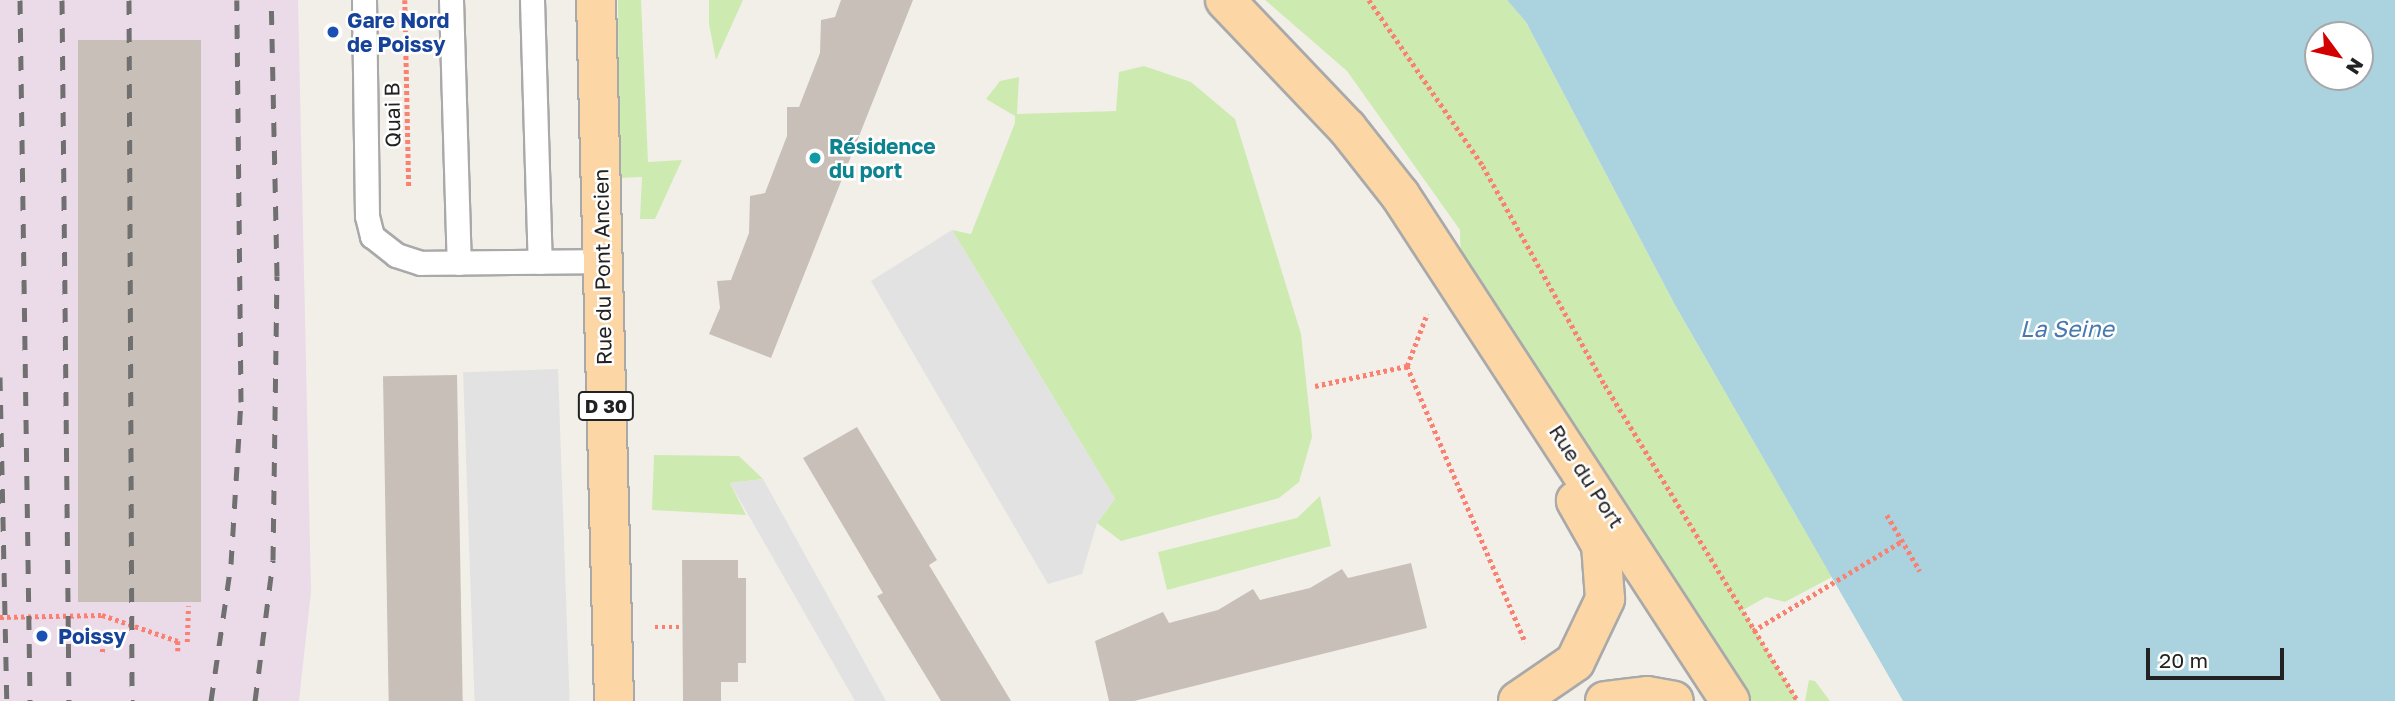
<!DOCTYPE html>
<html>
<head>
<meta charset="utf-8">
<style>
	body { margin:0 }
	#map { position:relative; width:2395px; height:701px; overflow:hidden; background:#f2efe9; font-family:"Golos Text",sans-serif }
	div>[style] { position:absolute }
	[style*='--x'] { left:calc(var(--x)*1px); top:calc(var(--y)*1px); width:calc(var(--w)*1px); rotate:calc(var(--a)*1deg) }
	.industrial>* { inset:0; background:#ebdbe8 }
	.grass>* { inset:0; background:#cdebb0 }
	.parking>* { inset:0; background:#e2e2e2; transform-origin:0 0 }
	.water>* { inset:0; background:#aad3df }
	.building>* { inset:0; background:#c7bfb8; transform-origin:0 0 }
	.path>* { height:4.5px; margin-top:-2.25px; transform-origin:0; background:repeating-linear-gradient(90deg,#fa8072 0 3.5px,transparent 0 7px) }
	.roads { filter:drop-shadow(2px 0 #a9a9a9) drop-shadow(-2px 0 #a9a9a9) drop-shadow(0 2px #a9a9a9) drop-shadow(0 -2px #a9a9a9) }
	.service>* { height:23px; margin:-11.5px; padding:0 11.5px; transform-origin:11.5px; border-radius:11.5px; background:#fff }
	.primary>* { height:38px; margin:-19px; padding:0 19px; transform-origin:19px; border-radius:19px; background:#fcd6a4 }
	.rail>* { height:5px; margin-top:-2.5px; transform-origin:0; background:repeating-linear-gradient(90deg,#707070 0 14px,transparent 0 28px) }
	.dots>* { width:19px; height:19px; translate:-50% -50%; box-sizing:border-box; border:4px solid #fff; border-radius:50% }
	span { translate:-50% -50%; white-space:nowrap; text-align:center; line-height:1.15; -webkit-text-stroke:5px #fff; paint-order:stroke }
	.shield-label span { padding:2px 5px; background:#fff; border:2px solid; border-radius:5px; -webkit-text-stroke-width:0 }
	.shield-label { font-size:19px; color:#222; font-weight:700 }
	.transit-label { font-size:21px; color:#164399; font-weight:700 }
	.left { translate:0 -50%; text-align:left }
	.street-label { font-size:21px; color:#222 }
	.culture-label { font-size:21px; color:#0d838f; font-weight:700 }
	.water-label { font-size:23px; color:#4a7aab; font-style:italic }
	.north { position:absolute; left:2304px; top:21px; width:70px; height:70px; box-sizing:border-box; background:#fff; border:2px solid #a7a7a7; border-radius:50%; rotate:123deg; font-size:19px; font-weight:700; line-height:28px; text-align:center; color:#222 }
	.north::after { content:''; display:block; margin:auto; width:24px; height:32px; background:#d40000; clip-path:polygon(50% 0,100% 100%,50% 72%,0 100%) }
	.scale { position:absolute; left:2146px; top:648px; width:138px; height:32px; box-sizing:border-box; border:4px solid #222; border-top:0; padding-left:9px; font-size:21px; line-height:24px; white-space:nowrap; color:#222; -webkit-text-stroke:5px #fff; paint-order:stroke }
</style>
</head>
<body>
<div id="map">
	<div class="industrial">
		<i style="clip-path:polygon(0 0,298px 0,311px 591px,299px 701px,0 701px)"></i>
	</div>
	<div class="grass">
		<i style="clip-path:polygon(618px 0,641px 0,648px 162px,682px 160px,655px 219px,640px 219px,642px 177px,619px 178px)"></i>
		<i style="clip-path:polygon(709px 0,743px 0,716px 60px,709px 24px)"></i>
		<i style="clip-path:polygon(1265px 0,1507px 0,1526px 22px,1675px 305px,1832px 577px,1785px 602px,1766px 597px,1743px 610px,1798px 701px,1738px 701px,1461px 268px,1460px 230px,1347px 71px)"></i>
		<i style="clip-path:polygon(1144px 66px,1191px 82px,1235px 119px,1301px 334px,1312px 437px,1299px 482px,1279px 498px,1121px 541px,1097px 523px,1115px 499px,952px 230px,971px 234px,1015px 123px,1015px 116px,986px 99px,1000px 81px,1019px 77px,1017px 114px,1116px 111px,1119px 72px)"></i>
		<i style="clip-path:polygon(654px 455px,739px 456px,763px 479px,730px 483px,746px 515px,652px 510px)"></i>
		<i style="clip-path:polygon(1320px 496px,1331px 546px,1167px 590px,1158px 552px,1297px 518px)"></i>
		<i style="clip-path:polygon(1809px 680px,1815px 681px,1830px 701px,1805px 701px)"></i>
	</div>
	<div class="parking">
		<i style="clip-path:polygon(952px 230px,1115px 499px,1097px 523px,1082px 574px,1048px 584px,871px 281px)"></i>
		<i style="left:558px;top:369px;width:332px;height:95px;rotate:88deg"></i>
		<i style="clip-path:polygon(763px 479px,886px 701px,855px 701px,730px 483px)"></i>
	</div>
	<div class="water">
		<i style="clip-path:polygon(evenodd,1507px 0,2395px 0,2395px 701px,1903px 701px,1675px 305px,1526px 22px,1507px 0,2318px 35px,2360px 35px,2360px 77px,2318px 77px,2318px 35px)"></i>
	</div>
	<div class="building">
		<i style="clip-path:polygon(841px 0,913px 0,771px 358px,709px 334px,720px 308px,717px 281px,731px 280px,749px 233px,750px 196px,765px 193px,787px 136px,787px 107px,799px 107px,820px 53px,821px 20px,835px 17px)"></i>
		<i style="left:201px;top:40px;width:562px;height:123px;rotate:90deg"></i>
		<i style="left:457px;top:375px;width:326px;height:74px;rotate:89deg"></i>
		<i style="clip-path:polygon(857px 427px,937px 560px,929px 565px,1011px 701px,941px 701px,877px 596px,883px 593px,803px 458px)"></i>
		<i style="clip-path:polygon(682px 560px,738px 560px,738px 578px,746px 578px,746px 663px,738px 663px,738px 682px,721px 682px,721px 701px,683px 701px)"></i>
		<i style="clip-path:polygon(1411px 563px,1427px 628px,1134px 701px,1109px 701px,1095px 641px,1163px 612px,1169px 623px,1218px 610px,1253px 589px,1260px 600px,1310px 588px,1342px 569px,1348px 578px)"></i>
	</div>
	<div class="path">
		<i style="--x:405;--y:0;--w:188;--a:88.8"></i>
		<i style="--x:1369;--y:0;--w:201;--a:55.5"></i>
		<i style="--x:1483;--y:166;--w:251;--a:60.9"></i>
		<i style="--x:1605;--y:385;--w:370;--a:58.6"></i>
		<i style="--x:1407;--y:366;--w:56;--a:-69"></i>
		<i style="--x:1315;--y:386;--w:94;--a:-12.3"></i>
		<i style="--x:1407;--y:366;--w:301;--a:66.8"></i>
		<i style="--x:1887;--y:515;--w:65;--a:59.5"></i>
		<i style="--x:0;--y:617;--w:102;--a:-1.1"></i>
		<i style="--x:102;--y:615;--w:80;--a:18.9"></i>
		<i style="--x:178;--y:641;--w:10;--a:90"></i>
		<i style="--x:655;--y:627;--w:27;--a:0"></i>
		<i style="--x:1753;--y:631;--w:174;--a:-31.1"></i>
		<i style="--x:187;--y:642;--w:36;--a:-88"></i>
		<i style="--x:102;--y:652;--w:14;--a:-82"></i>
	</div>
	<div class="roads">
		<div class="service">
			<i style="--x:364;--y:0;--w:216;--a:89.2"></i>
			<i style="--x:367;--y:216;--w:21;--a:76"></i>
			<i style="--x:372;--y:236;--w:31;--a:38"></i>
			<i style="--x:396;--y:255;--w:26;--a:18"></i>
			<i style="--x:421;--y:263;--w:181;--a:-0.6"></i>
			<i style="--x:451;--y:0;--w:263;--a:88.3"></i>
			<i style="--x:532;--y:0;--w:262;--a:88.3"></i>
		</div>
		<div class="primary">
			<i style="--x:596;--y:0;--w:701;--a:88.53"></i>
			<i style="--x:1225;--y:0;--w:177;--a:46.4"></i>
			<i style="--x:1347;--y:128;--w:85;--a:51.7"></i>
			<i style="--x:1400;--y:195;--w:604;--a:56.89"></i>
			<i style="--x:1518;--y:701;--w:69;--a:-34.4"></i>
			<i style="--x:1575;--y:662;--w:70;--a:-64.5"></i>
			<i style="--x:1605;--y:599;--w:54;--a:-94.2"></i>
			<i style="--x:1601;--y:545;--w:51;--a:-119.6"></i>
			<i style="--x:1605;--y:701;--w:42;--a:-6.8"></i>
			<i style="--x:1647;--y:696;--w:27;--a:10"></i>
		</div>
	</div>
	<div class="rail">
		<i style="--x:20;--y:0;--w:701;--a:89.18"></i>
		<i style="--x:62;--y:0;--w:701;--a:89.43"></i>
		<i style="--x:129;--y:0;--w:701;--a:89.75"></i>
		<i style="--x:0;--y:377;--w:324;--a:88.8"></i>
		<i style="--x:211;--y:701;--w:138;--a:-81.7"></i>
		<i style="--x:231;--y:564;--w:162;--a:-86.5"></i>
		<i style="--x:241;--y:402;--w:402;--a:-90.6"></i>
		<i style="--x:255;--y:701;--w:142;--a:-82.7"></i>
		<i style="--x:273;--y:560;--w:284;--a:-89.2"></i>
		<i style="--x:277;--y:276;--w:276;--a:-91.2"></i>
	</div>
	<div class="dots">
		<i style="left:333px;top:32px;background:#1a4fb4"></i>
		<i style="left:815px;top:158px;background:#0f9aa8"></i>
		<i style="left:42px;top:636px;background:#1a4fb4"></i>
	</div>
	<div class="shield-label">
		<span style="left:606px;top:406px">D 30</span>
	</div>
	<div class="transit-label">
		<span class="left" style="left:347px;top:32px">Gare Nord<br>de Poissy</span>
		<span class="left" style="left:58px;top:636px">Poissy</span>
	</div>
	<div class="street-label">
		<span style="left:392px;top:115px;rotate:-91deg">Quai B</span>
		<span style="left:602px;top:267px;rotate:-91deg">Rue du Pont Ancien</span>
		<span style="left:1587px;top:476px;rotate:57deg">Rue du Port</span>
	</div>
	<div class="culture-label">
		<span class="left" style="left:829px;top:158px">Résidence<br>du port</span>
	</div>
	<div class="water-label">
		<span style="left:2067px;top:328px">La Seine</span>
	</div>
	<div class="north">N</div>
	<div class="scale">20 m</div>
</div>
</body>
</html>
